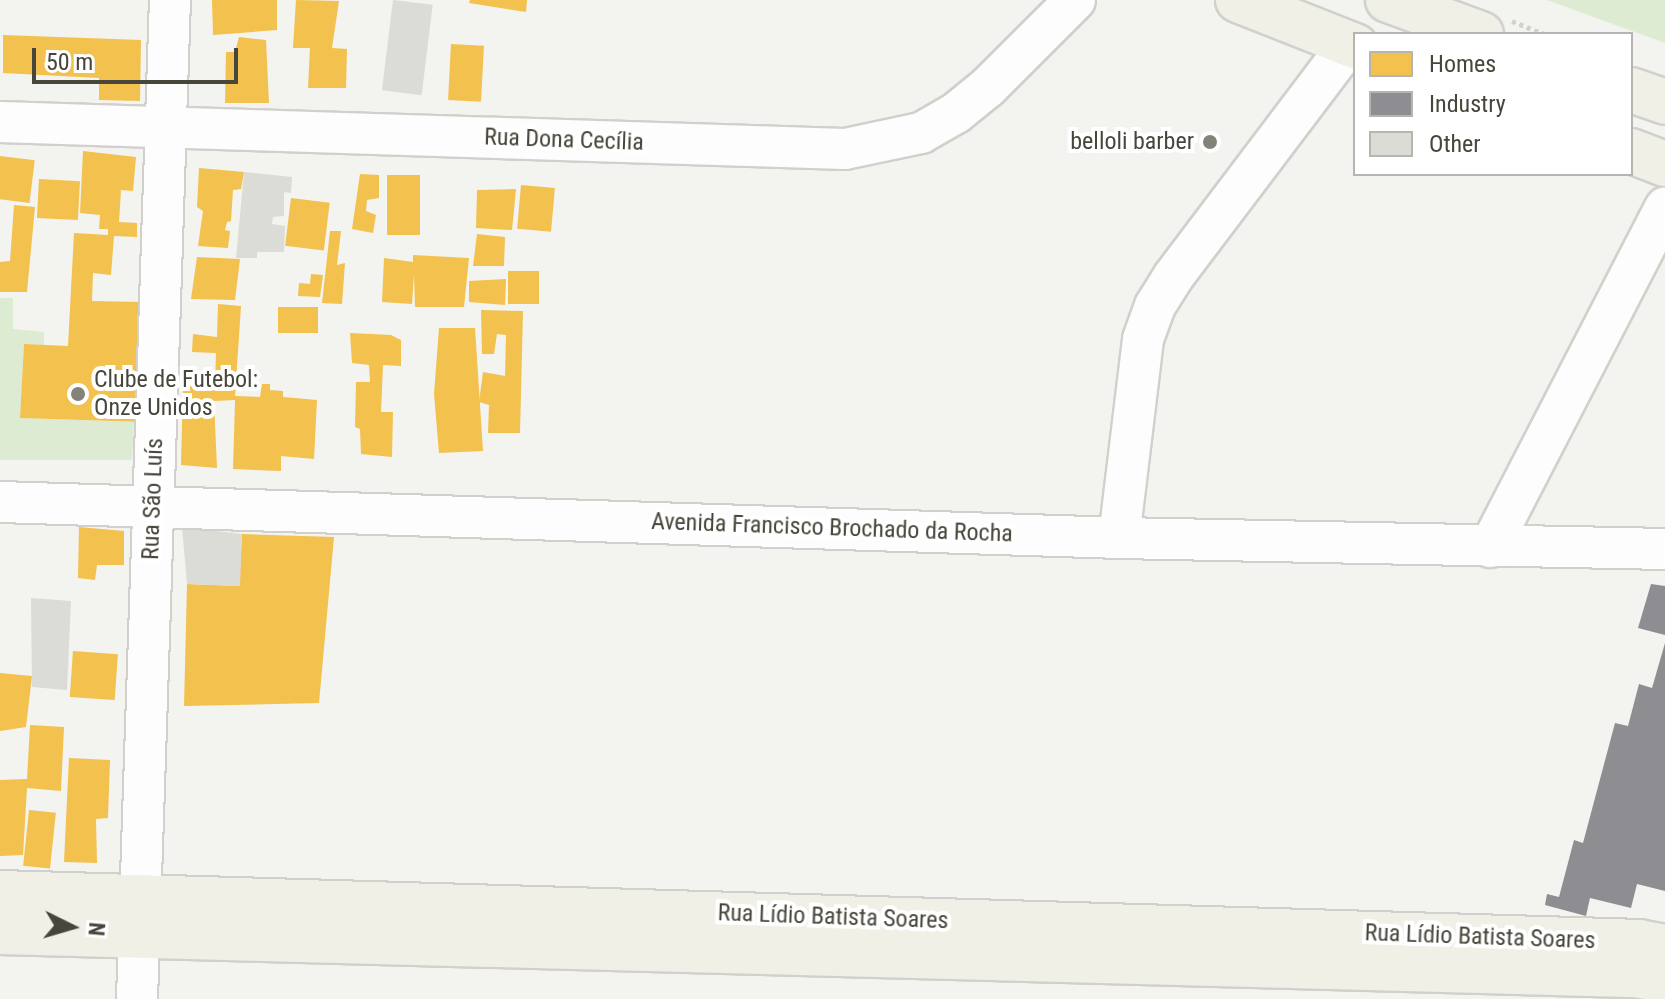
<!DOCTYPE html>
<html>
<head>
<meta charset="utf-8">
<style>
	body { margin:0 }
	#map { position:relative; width:1665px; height:999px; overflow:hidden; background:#f3f3ef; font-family:"Roboto Condensed",sans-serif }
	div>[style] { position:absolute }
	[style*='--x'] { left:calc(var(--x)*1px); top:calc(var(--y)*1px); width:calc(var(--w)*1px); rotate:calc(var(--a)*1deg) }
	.green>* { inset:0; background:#dcebd2 }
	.homes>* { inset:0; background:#f2c14e; transform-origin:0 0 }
	.industry>* { inset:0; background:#8d8d92 }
	.building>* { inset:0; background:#dcdcd7; transform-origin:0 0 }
	.path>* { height:5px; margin-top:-2.5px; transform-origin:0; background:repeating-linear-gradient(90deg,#d2d2cd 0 4px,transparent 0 8px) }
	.roads { filter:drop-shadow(2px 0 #d1d0cc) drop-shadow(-2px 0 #d1d0cc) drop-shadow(0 2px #d1d0cc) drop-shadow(0 -2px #d1d0cc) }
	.minor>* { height:40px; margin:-20px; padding:0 20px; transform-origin:20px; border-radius:20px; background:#fdfdfd }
	.major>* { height:44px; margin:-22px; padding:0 22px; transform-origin:22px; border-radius:22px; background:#f0f0e7 }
	.dots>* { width:22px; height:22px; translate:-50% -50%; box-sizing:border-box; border:4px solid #fff; border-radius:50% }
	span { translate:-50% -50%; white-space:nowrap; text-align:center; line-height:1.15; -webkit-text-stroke:8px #fff; paint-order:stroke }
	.street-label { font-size:24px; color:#48463b }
	.poi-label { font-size:24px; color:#48463b }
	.right { translate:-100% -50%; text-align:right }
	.left { translate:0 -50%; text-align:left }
	.legend { position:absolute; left:1353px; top:32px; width:280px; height:144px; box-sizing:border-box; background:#fff; border:2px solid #b6b5b1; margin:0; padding:10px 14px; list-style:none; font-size:24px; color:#48463b }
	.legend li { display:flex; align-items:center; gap:16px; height:40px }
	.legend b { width:40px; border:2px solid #b6b5b1 }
	.north { position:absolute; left:32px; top:887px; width:80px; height:80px; -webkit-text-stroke:6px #fff; paint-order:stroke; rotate:95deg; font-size:22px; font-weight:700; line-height:32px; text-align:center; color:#48463b }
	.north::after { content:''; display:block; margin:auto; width:28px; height:36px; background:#48463b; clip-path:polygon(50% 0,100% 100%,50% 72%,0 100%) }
	.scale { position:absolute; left:32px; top:48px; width:206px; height:36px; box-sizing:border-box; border:4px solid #48463b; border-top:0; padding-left:10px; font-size:24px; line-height:28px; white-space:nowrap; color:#48463b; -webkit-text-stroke:6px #fff; paint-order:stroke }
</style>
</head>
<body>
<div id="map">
	<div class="green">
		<i style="clip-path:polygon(1547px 0,1665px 0,1665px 43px)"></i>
		<i style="clip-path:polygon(0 298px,13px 298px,13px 329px,44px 332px,44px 345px,24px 344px,20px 418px,134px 422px,132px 460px,0 460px)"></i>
	</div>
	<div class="homes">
		<i style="clip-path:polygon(212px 0,277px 0,277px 30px,213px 35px)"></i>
		<i style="clip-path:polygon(296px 0,339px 1px,332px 48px,347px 49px,346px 88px,308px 88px,310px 48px,293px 48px)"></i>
		<i style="clip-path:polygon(470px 0,527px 0,526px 12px,469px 3px)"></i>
		<i style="clip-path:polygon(3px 35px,141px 40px,140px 101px,99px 100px,99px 78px,3px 73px)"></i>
		<i style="clip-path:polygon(239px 37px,266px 40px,269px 103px,225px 103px,226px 52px,235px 52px)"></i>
		<i style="left:451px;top:44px;width:33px;height:56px;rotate:3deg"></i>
		<i style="clip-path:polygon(83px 151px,136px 157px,133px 191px,121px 190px,119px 222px,137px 223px,137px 237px,114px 236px,111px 275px,93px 273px,92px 301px,141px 302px,144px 422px,20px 418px,24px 344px,68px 346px,74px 233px,108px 235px,108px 229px,99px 229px,100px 215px,80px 213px)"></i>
		<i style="left:0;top:156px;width:35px;height:43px;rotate:7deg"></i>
		<i style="clip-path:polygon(199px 168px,244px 172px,241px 189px,233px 190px,231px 221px,227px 222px,225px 230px,230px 231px,228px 248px,198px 246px,203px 211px,197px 207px)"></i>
		<i style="clip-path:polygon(360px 174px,379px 175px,379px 198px,367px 200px,366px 211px,376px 215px,373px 233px,352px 229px)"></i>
		<i style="left:387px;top:175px;width:33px;height:60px"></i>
		<i style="left:39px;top:179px;width:41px;height:39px;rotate:3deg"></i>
		<i style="left:521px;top:185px;width:34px;height:44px;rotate:5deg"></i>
		<i style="clip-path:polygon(516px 189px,512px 230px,476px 228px,477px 190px)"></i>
		<i style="left:291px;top:198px;width:39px;height:48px;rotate:7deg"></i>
		<i style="clip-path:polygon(14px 205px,35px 207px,27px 292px,0 292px,0 262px,10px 261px)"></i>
		<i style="clip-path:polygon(330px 231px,341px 231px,337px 265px,345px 263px,342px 304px,322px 303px)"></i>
		<i style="clip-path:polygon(477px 234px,505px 237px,504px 266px,473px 266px)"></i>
		<i style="clip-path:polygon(413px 255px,469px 258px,464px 307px,415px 307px,414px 274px,412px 304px,382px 302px,384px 258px,413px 262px)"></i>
		<i style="clip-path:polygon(197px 257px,240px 259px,235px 300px,191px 299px)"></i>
		<i style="left:508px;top:271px;width:31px;height:33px"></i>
		<i style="clip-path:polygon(311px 274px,323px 275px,320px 297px,298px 296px,299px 283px,310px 284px)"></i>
		<i style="clip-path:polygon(506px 279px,505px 305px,469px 302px,469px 281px)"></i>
		<i style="clip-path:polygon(218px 304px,241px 306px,235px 396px,260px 397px,262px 384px,270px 384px,270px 390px,283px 391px,283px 397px,317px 400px,314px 459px,281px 456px,281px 471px,233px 469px,235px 400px,214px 401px,217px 468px,181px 465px,183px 386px,215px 387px,216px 353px,192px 352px,193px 334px,217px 337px)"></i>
		<i style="left:278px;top:307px;width:40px;height:26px"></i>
		<i style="clip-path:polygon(481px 310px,523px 311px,520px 433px,488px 433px,489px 405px,479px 402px,483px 372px,505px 376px,506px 335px,497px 334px,494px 354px,482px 354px)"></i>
		<i style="clip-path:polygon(439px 328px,475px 328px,483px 451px,439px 453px,434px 394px)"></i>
		<i style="clip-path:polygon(350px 333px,391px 335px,401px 340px,401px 366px,383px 365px,381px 412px,393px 412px,392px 457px,361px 454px,360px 429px,355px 427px,356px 382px,370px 382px,369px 365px,352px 363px)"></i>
		<i style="clip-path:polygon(79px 527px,124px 531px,124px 565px,97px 565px,95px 580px,78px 578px)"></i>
		<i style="clip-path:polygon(242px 534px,334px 537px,319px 703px,184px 706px,187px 584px,239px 586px)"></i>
		<i style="left:73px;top:651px;width:45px;height:46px;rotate:4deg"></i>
		<i style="clip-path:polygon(0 673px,32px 676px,26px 727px,0 731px)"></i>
		<i style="clip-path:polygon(30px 725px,64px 727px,61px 791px,27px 788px,23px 855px,0 856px,0 780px,27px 779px)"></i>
		<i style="clip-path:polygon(69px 758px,110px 760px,108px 818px,96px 819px,97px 863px,64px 862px)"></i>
		<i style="left:29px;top:810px;width:27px;height:56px;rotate:6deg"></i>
	</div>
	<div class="industry">
		<i style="clip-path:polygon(1651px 584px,1665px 586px,1665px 635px,1638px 628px)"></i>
		<i style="clip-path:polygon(1665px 643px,1665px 891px,1637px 884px,1631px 908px,1590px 898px,1586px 916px,1545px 905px,1547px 894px,1559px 897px,1574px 840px,1583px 843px,1615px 723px,1628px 726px,1639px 684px,1652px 688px)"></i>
	</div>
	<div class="building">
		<i style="left:393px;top:0;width:40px;height:91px;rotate:7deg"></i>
		<i style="clip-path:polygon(244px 172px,292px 177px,291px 193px,284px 192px,284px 216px,273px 217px,272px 224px,285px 226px,284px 252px,257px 252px,257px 258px,236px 258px)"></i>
		<i style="clip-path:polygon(182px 527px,242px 534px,240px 586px,187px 584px)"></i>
		<i style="clip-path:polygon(31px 598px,71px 601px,67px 690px,32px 687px)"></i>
	</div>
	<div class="path">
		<i style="--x:1512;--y:21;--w:35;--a:22"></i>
	</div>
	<div class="roads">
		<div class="minor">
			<i style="--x:0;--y:122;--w:845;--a:1.83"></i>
			<i style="--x:845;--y:149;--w:78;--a:-11.9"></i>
			<i style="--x:921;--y:133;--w:40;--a:-29.7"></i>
			<i style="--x:956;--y:113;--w:41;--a:-39.1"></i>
			<i style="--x:988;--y:87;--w:123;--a:-45"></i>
			<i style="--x:0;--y:502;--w:1120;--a:1.84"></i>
			<i style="--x:1119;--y:538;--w:546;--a:1.15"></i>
			<i style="--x:1119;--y:538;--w:200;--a:-83.1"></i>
			<i style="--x:1143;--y:339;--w:35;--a:-70"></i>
			<i style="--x:1155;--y:306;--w:34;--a:-58"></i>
			<i style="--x:1173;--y:277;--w:292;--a:-52.9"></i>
			<i style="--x:1490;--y:547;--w:382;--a:-62.7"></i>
			<i style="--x:137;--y:999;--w:1000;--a:-88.11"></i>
		</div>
		<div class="major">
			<i style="--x:1238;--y:0;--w:126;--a:21.5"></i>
			<i style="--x:1388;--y:0;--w:99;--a:20.1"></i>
			<i style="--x:1631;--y:90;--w:36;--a:19"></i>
			<i style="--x:1631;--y:151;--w:36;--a:21"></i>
			<i style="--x:0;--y:893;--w:1640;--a:1.71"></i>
			<i style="--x:1639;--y:942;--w:26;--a:11"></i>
			<i style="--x:0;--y:932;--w:1637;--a:1.51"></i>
			<i style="--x:1636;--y:975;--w:29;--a:10"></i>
		</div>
	</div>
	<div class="dots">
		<i style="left:1210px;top:142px;background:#84837a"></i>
		<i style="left:78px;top:394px;background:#84837a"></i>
	</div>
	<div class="street-label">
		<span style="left:564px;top:140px;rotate:2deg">Rua Dona Cecília</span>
		<span style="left:153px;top:499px;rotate:-88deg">Rua São Luís</span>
		<span style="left:832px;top:528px;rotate:2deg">Avenida Francisco Brochado da Rocha</span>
		<span style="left:833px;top:917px;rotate:2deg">Rua Lídio Batista Soares</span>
		<span style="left:1480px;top:937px;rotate:2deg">Rua Lídio Batista Soares</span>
	</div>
	<div class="poi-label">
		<span class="right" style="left:1194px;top:142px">belloli barber</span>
		<span class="left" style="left:94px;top:394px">Clube de Futebol:<br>Onze Unidos</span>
	</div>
	<ul class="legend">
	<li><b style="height:22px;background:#f2c14e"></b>Homes</li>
	<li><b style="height:22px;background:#8d8d92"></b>Industry</li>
	<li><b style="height:22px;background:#dcdcd7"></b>Other</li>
	</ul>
	<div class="north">N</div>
	<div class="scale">50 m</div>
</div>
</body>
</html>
